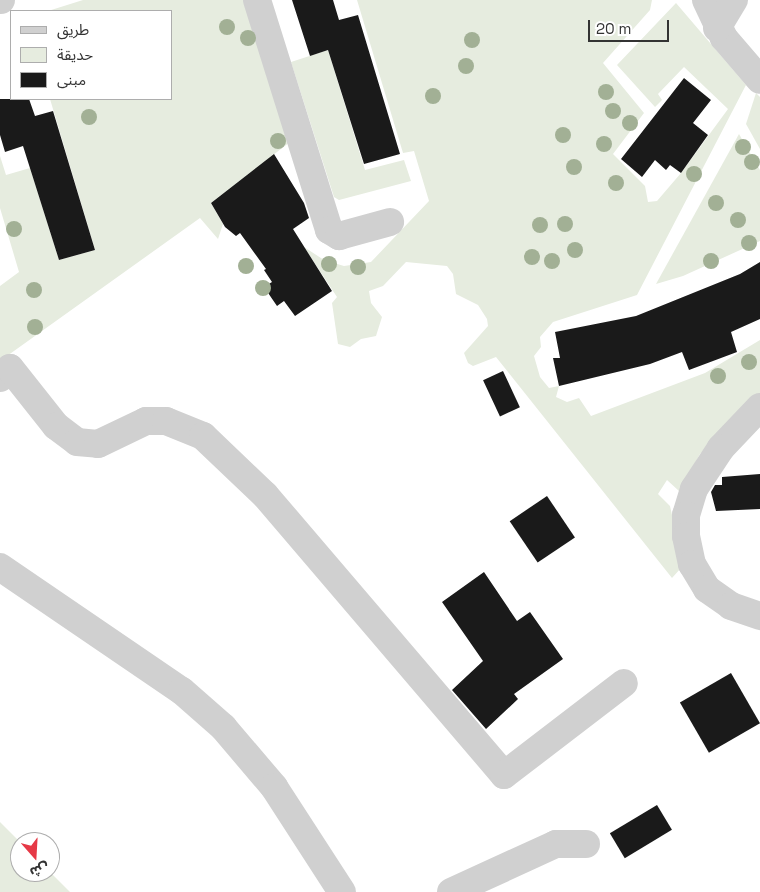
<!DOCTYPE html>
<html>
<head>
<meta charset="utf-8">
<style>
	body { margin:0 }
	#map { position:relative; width:760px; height:892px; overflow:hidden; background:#fff; font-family:"Space Grotesk","Noto Sans Arabic",sans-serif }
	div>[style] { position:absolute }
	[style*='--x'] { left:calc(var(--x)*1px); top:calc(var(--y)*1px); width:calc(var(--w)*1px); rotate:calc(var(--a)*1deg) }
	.green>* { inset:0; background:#e6ecdf }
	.building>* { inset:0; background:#1a1a1a; transform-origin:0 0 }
	.minor>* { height:28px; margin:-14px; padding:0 14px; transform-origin:14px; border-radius:14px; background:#d0d0d0 }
	.trees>* { width:16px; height:16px; margin:-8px; border-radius:50%; background:#a2b095 }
	span { translate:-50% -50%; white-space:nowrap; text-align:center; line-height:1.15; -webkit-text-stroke:5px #fff; paint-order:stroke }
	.legend { position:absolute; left:10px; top:10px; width:162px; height:90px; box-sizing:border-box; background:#fff; border:1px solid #adadad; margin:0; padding:6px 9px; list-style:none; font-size:15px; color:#333 }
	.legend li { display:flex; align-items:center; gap:10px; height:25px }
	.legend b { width:25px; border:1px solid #adadad }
	.north { position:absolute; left:10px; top:832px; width:50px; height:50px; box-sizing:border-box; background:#fff; border:1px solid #adadad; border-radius:50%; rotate:161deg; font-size:14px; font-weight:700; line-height:20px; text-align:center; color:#333 }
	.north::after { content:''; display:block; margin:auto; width:18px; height:22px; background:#e63946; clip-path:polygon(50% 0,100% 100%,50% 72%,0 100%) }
	.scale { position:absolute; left:588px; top:20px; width:81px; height:22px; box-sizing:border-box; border:2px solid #333; border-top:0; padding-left:6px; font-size:15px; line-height:18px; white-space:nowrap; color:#333; -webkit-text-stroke:4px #fff; paint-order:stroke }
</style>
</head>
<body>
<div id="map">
	<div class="green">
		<i style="clip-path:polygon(83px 0,245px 0,290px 142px,211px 203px,223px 224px,218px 239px,200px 218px,0 361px,0 286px,19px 272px,0 208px,0 156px,6px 175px,30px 168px,59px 260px,95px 250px,50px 99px,171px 99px,171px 11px,48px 11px)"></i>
		<i style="clip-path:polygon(357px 0,652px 0,650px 10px,603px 63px,644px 113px,613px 154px,645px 186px,648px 202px,657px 201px,681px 173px,728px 109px,684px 67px,658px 94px,662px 100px,655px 107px,617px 65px,676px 3px,746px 85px,637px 295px,553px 322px,540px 337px,541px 347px,534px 356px,540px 377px,549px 388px,559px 386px,556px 397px,567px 402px,579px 398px,591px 416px,705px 373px,760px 340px,760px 396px,700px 454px,679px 491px,667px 480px,658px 494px,670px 506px,681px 556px,681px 568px,672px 578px,496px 357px,473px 366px,468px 363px,464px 353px,488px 326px,487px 319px,478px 305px,456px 294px,453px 274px,447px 266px,406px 262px,383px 286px,369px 291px,371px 303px,382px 317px,376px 336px,361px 339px,350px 347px,338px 344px,332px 303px,337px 297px,304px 247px,324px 260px,344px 266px,371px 262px,429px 201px,414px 151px,403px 153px)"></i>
		<i style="clip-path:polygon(328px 50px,365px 170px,404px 160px,411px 181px,339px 200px,334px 197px,291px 62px)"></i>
		<i style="clip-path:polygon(756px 93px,760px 97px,760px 149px,746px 124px)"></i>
		<i style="clip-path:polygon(739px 134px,760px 170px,760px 241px,683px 276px,656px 284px)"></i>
		<i style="clip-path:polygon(0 822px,20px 842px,20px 872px,50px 872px,70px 892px,0 892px)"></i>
	</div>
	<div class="building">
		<i style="clip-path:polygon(292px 0,333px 0,339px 20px,358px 15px,400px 154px,364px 164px,328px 50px,310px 56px)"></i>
		<i style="clip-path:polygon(684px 78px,711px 100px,693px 123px,708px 135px,681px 173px,670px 165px,666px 170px,655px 160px,642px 177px,621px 159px)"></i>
		<i style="clip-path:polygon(0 99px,29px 99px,35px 116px,53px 111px,95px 250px,59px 260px,23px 146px,5px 152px,0 135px)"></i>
		<i style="clip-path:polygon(274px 154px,304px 203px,309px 218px,293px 229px,332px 291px,295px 316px,284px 301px,277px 306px,264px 287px,272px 282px,264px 270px,266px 269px,240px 233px,236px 236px,225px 227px,211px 203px)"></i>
		<i style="clip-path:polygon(760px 262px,760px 319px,731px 332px,737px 352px,689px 370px,682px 352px,650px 364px,559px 386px,553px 358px,560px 358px,555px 332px,636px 316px,740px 274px)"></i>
		<i style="left:503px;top:371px;width:40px;height:22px;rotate:65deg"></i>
		<i style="clip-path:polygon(760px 474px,760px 509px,716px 511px,711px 492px,715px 485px,722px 485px,722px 477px)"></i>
		<i style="left:547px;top:496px;width:50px;height:45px;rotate:56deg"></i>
		<i style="clip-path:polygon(484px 572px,517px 621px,530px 612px,563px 659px,514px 694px,518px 699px,486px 729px,452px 690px,483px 661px,442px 602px)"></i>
		<i style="left:731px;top:673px;width:58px;height:59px;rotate:60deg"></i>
		<i style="left:657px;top:805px;width:29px;height:55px;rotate:59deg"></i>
	</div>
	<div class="minor">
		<i style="--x:0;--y:0;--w:1;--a:0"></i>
		<i style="--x:257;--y:0;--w:241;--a:72.6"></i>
		<i style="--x:329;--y:230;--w:12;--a:31"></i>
		<i style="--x:339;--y:236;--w:53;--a:-15.4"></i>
		<i style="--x:706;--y:0;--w:42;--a:64.7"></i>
		<i style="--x:724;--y:38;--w:55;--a:49.4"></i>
		<i style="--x:717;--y:28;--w:33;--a:-59"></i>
		<i style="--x:0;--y:378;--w:14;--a:-45"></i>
		<i style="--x:10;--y:368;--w:74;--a:51.6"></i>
		<i style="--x:56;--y:426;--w:26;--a:37"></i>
		<i style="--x:77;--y:442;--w:21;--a:5"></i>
		<i style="--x:98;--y:444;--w:53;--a:-25.6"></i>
		<i style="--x:146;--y:421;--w:20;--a:0"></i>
		<i style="--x:166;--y:421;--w:40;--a:22"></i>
		<i style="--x:203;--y:436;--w:86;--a:43.6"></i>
		<i style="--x:265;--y:495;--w:368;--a:49.5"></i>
		<i style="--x:504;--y:775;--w:151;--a:-37.5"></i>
		<i style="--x:760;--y:407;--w:57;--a:133.6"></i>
		<i style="--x:721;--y:448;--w:49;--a:123.4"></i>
		<i style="--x:694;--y:489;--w:27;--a:107"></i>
		<i style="--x:686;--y:515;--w:21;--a:90"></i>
		<i style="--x:686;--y:536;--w:29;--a:78"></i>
		<i style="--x:692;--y:564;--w:29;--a:59"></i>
		<i style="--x:707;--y:589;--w:29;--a:35"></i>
		<i style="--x:731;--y:606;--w:31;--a:19"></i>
		<i style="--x:0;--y:567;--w:220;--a:34.3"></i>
		<i style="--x:182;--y:691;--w:55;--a:41.3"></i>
		<i style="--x:223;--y:727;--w:79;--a:49.6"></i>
		<i style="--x:274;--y:787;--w:125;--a:57.1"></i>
		<i style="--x:451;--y:892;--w:115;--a:-24.6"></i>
		<i style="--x:556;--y:844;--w:30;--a:0"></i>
	</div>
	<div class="trees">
		<i style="left:227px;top:27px"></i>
		<i style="left:248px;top:38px"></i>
		<i style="left:472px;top:40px"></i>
		<i style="left:466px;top:66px"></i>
		<i style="left:606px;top:92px"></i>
		<i style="left:433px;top:96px"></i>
		<i style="left:613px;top:111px"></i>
		<i style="left:89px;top:117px"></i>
		<i style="left:630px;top:123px"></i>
		<i style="left:563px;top:135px"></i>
		<i style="left:278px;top:141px"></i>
		<i style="left:604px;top:144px"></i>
		<i style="left:743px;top:147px"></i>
		<i style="left:752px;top:162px"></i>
		<i style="left:574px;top:167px"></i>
		<i style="left:694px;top:174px"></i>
		<i style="left:616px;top:183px"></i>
		<i style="left:716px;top:203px"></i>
		<i style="left:738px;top:220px"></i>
		<i style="left:565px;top:224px"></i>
		<i style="left:540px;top:225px"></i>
		<i style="left:14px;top:229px"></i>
		<i style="left:749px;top:243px"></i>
		<i style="left:575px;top:250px"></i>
		<i style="left:532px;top:257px"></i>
		<i style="left:552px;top:261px"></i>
		<i style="left:711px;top:261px"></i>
		<i style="left:329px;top:264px"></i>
		<i style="left:246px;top:266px"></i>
		<i style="left:358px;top:267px"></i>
		<i style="left:263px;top:288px"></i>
		<i style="left:34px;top:290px"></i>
		<i style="left:35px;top:327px"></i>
		<i style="left:749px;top:362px"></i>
		<i style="left:718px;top:376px"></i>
	</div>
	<ul class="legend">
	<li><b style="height:6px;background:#d0d0d0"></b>طريق</li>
	<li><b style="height:14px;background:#e6ecdf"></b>حديقة</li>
	<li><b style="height:14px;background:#1a1a1a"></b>مبنى</li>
	</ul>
	<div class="north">ش</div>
	<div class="scale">20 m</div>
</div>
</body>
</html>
